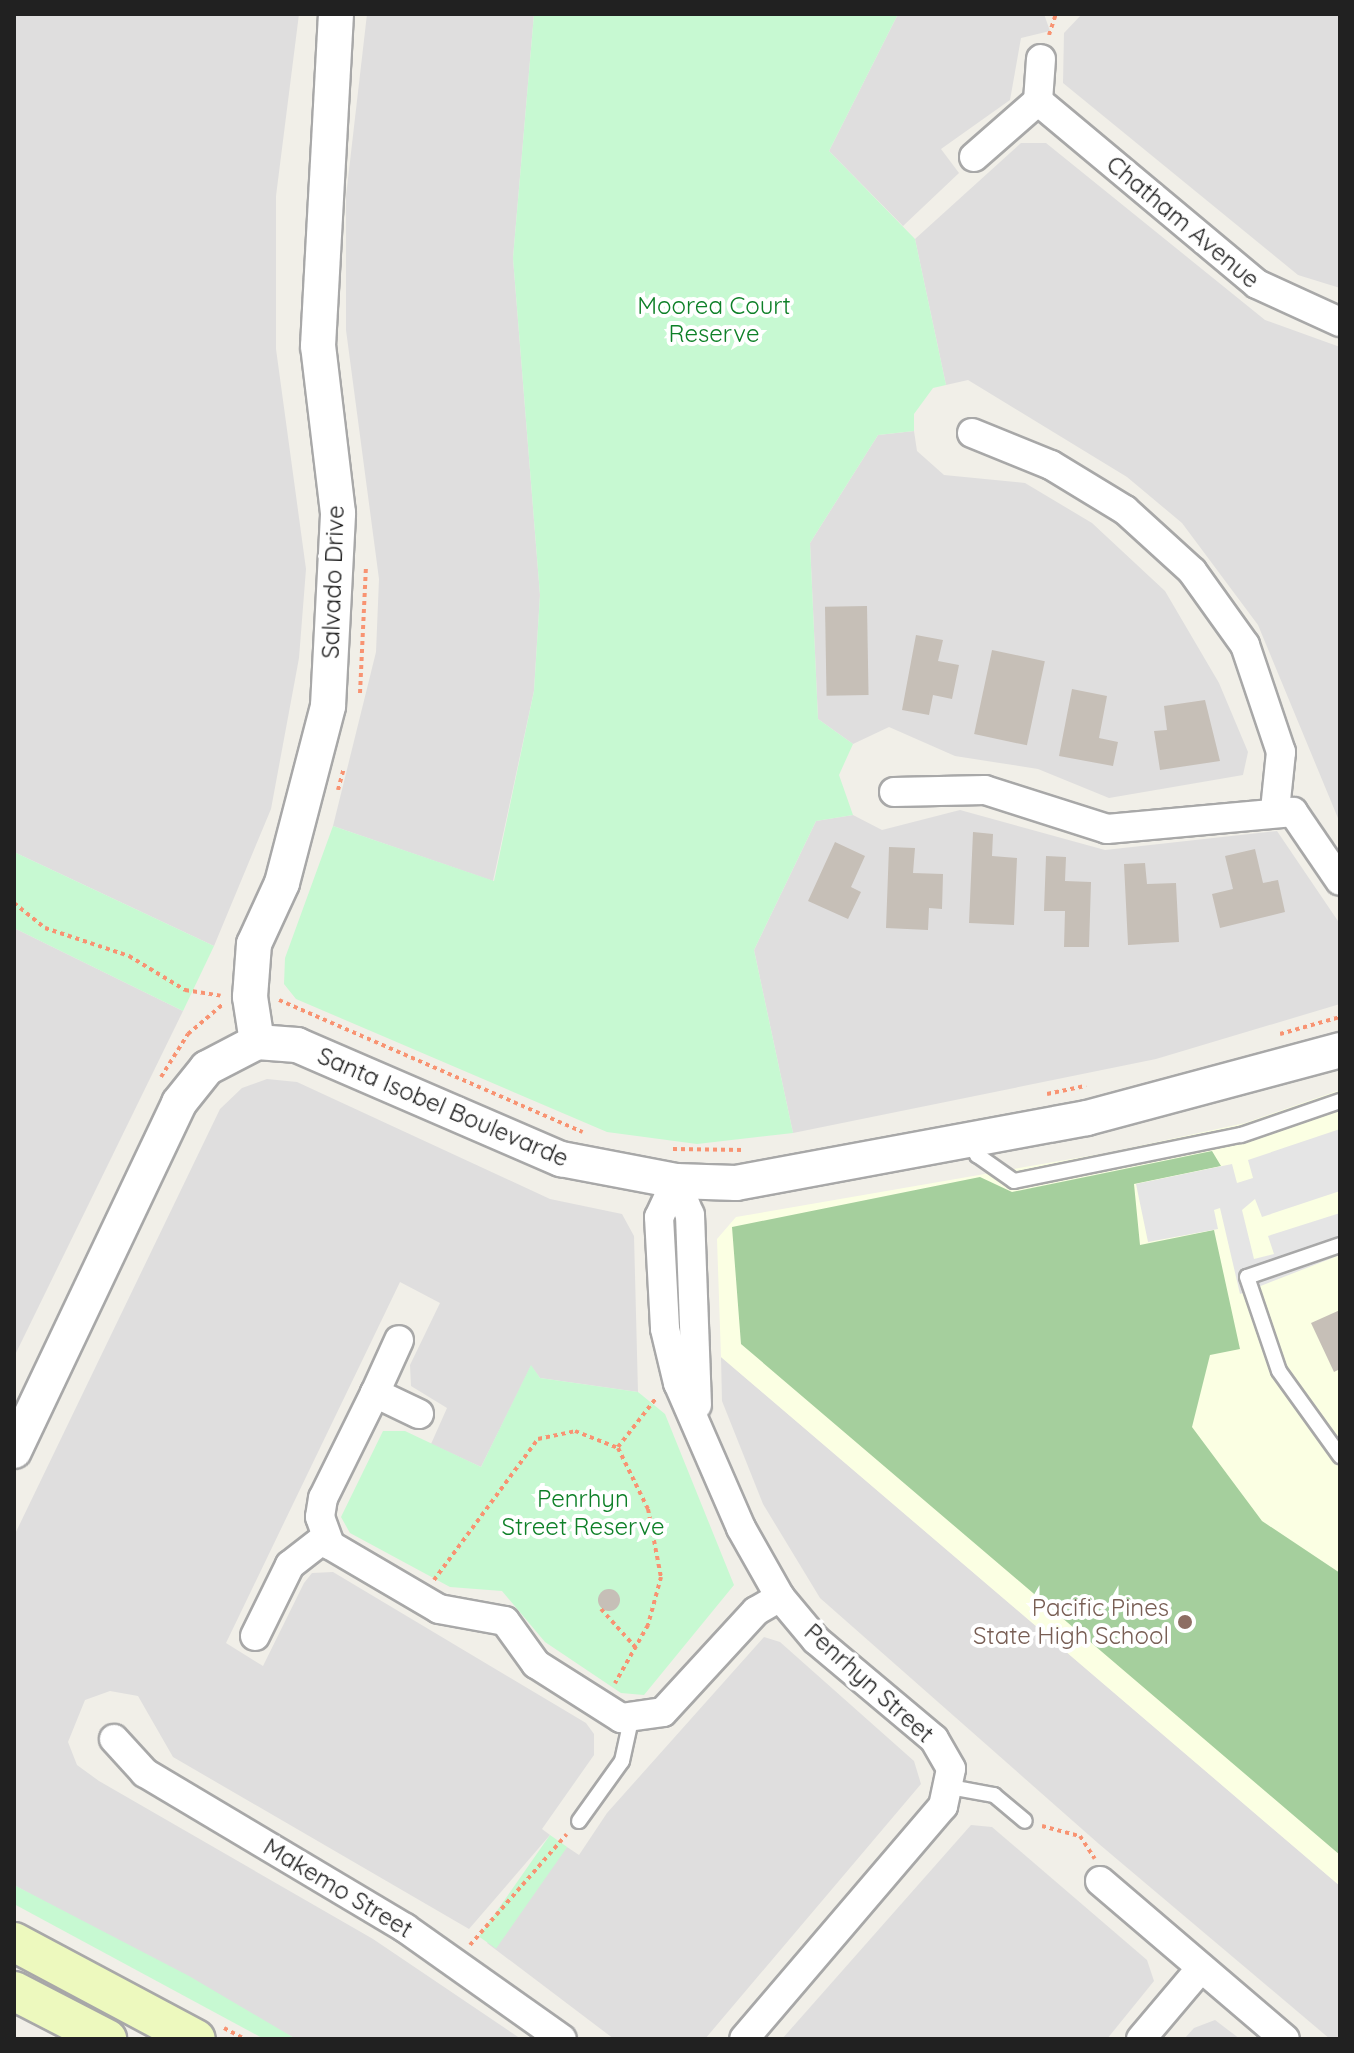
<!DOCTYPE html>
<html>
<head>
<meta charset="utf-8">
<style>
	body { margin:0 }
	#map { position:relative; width:1354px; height:2053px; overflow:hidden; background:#f1efe8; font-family:Quicksand,sans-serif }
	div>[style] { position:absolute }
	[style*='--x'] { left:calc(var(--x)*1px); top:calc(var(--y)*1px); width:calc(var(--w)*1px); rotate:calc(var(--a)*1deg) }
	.residential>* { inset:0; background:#dfdede }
	.education>* { inset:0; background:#fbffe3 }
	.forest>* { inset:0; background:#a5cf9d }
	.park>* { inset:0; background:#c7f9d2; transform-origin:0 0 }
	.parking>* { inset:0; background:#e5e5e5 }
	.building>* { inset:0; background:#c6bfb7; transform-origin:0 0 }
	.round { border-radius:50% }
	.path>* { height:4px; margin-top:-2px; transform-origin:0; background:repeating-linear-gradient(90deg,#f89372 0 4px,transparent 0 8px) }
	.roads { filter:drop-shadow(2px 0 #a8a8a8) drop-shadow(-2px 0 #a8a8a8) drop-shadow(0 2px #a8a8a8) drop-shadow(0 -2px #a8a8a8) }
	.service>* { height:14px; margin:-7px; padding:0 7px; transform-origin:7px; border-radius:7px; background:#fff }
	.minor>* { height:28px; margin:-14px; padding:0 14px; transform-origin:14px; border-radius:14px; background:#fff }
	.tertiary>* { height:34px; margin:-17px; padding:0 17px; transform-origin:17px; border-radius:17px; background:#fff }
	.secondary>* { height:38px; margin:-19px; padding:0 19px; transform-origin:19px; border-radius:19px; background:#edf9be }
	.dots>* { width:22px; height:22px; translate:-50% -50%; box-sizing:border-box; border:4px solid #fff; border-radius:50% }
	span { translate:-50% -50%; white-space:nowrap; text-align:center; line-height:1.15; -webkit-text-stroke:8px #fff; paint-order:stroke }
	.street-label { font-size:24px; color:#212121 }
	.park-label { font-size:24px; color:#0e8028 }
	.education-label { font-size:24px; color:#785e54 }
	.right { translate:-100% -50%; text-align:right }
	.frame { position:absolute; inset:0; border:16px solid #212121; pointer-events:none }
</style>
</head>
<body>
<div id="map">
	<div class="residential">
		<i style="clip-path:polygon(14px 14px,299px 14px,276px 196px,276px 349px,306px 569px,299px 658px,271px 809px,214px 946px,14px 852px)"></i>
		<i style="clip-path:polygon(367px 14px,534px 14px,513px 258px,540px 595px,534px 691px,493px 881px,333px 826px,376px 652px,379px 579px,346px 330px,346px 196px)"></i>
		<i style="clip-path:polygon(898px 14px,1044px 14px,1050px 31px,1021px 38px,1010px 100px,941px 149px,959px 173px,903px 226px,829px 151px)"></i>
		<i style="clip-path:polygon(1082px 14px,1340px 14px,1340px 288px,1298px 275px,1063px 83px,1064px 33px)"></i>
		<i style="clip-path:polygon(1021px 143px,1046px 143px,1265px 320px,1340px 347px,1340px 823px,1258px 625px,1182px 523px,1127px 477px,968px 380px,946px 385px,915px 239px)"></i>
		<i style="clip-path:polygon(914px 431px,917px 451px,944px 475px,1025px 483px,1092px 523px,1165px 591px,1219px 683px,1248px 752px,1243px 775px,1109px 798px,1038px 769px,955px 756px,889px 727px,853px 744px,818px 719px,810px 543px,878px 435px)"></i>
		<i style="clip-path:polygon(960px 810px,1105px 850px,1277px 831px,1340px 924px,1340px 1004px,1156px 1059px,793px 1133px,754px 950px,816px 821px,853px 815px,882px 830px)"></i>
		<i style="clip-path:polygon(14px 928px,183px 1011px,14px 1357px)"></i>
		<i style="clip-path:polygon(267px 1079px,297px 1082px,550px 1199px,622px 1214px,634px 1236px,638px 1392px,540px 1378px,531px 1366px,481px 1467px,431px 1444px,447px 1408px,411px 1386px,410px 1365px,440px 1303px,400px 1282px,226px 1643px,263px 1666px,304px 1583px,312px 1573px,333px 1572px,586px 1723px,594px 1734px,594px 1755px,542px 1829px,550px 1835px,469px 1929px,173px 1757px,138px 1696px,110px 1691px,85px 1700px,68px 1742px,77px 1765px,99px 1781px,373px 1939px,521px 2039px,296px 2039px,14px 1885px,14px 1536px,220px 1109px,242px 1088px)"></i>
		<i style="clip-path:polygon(721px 1357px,1340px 1886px,1340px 2039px,1330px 2039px,1099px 1844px,820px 1598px,763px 1504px,722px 1401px)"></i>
		<i style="clip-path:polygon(764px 1637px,780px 1642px,914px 1761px,921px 1784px,705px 2039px,614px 2039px,487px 1943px,567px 1847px,579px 1855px,607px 1813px)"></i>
		<i style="clip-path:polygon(971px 1825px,992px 1827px,1147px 1960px,1154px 1981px,1107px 2039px,782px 2039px)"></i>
		<i style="clip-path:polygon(1215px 2020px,1240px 2039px,1184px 2039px,1194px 2028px)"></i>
	</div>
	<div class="education">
		<i style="clip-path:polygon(1340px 1090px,1340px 1886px,721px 1357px,717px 1239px,736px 1217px,1106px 1153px,1245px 1123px)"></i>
	</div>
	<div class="forest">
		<i style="clip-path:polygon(1212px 1151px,1221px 1166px,1134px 1184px,1140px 1245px,1214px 1230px,1240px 1349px,1210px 1355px,1192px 1427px,1262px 1521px,1340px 1573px,1340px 1855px,741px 1344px,732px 1227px,980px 1177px,1012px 1192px)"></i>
	</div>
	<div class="park">
		<i style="clip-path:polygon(534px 14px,898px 14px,829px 151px,915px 239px,946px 385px,933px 388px,914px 414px,914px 431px,878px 435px,810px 543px,818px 719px,853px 744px,839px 775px,853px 815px,816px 821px,754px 950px,793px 1133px,697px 1144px,607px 1132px,296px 999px,284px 984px,285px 958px,333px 826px,494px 881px,534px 691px,540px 595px,513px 258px)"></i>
		<i style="clip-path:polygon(14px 852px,214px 946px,183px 1011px,14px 928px)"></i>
		<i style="clip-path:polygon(531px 1365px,540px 1378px,638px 1392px,665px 1414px,734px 1585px,644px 1695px,621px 1693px,545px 1642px,502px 1591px,450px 1587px,350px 1533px,341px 1517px,383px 1431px,405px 1431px,481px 1467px)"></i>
		<i style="left:550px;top:1835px;width:21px;height:124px;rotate:35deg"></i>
		<i style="clip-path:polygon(14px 1885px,189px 1976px,296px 2039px,264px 2039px,14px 1904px)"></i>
	</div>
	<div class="parking">
		<i style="clip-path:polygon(1340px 1129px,1340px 1191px,1262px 1217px,1255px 1199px,1242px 1210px,1254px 1259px,1274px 1254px,1268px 1236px,1340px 1213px,1340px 1255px,1240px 1294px,1220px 1208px,1214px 1210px,1218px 1229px,1148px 1242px,1136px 1184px,1232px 1164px,1237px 1183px,1253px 1178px,1248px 1160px)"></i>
	</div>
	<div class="building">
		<i style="left:867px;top:606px;width:89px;height:42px;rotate:89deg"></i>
		<i style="clip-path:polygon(916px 635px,943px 640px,938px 661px,959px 665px,952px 699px,933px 695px,929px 715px,902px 710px)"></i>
		<i style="left:992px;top:650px;width:54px;height:86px;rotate:12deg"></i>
		<i style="clip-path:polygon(1072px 689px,1107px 696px,1099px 738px,1118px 742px,1113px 766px,1059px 756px)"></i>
		<i style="clip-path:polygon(1205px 700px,1220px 761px,1160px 770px,1154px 731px,1167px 730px,1164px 706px)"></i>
		<i style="clip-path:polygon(973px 832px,993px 834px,992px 856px,1017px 858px,1014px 925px,969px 923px)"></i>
		<i style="clip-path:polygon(835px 842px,865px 856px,851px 887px,861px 892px,848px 919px,808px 901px)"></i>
		<i style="clip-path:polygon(889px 847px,915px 848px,913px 873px,943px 874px,942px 909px,929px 908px,928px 930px,886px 928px)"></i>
		<i style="clip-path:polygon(1255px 849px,1263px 883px,1278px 880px,1285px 912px,1220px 928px,1212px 894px,1233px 889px,1225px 856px)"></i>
		<i style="clip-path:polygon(1046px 856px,1066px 857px,1065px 881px,1091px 882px,1089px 947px,1064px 947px,1065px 911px,1044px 911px)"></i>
		<i style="clip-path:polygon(1145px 863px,1147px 884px,1176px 883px,1179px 942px,1128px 945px,1124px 864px)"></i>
		<i style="clip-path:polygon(1340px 1310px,1340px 1369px,1334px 1372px,1311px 1323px)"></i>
		<i class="round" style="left:598px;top:1589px;width:22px;height:22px"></i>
	</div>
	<div class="path">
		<i style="--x:1049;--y:35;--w:22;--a:-72"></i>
		<i style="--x:360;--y:693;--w:127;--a:-87.3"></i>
		<i style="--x:338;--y:790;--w:23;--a:-75"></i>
		<i style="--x:14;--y:903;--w:40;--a:39"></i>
		<i style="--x:45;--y:928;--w:89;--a:18.4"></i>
		<i style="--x:129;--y:956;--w:66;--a:31.3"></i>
		<i style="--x:185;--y:990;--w:36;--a:9"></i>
		<i style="--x:279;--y:1000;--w:331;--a:23.5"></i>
		<i style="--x:1280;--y:1034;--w:62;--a:-15.8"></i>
		<i style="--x:161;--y:1077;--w:51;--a:-57.9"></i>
		<i style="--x:188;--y:1034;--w:45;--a:-40.5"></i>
		<i style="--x:1047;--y:1094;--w:40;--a:-12"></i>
		<i style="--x:673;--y:1149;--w:71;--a:0.8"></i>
		<i style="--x:618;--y:1447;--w:63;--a:-52"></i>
		<i style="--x:434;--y:1580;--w:175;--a:-53.6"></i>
		<i style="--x:538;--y:1439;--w:38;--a:-12"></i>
		<i style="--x:575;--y:1431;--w:46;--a:21.6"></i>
		<i style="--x:618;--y:1448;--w:68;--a:63.8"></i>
		<i style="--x:648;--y:1509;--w:69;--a:79.2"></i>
		<i style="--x:661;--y:1577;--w:50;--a:105.2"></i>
		<i style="--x:648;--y:1625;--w:67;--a:119.6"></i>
		<i style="--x:601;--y:1609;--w:52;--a:48.1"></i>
		<i style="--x:1042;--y:1826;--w:39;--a:15"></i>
		<i style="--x:1080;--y:1836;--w:27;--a:57"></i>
		<i style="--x:470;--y:1945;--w:147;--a:-48.9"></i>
		<i style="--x:224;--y:2028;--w:24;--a:28"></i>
	</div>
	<div class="roads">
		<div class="service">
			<i style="--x:972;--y:1139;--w:17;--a:73"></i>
			<i style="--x:977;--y:1155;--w:45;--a:35.1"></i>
			<i style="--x:1014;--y:1181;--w:232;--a:-11.5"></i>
			<i style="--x:1241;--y:1135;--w:105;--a:-19"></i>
			<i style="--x:1340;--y:1245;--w:98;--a:161"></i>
			<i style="--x:1247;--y:1277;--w:99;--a:71.2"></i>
			<i style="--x:1279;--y:1371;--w:105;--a:54.3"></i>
			<i style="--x:950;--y:1787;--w:45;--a:10.3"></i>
			<i style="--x:994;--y:1795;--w:40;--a:40"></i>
			<i style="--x:579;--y:1821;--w:74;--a:-54.4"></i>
			<i style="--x:622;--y:1761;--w:42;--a:-77.6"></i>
		</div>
		<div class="minor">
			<i style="--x:1038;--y:101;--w:285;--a:39.9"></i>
			<i style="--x:1257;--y:284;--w:91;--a:24.6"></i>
			<i style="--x:974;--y:157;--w:85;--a:-41.2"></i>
			<i style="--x:1038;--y:101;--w:42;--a:-85.9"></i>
			<i style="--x:972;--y:433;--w:85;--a:22.1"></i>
			<i style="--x:1051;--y:465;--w:87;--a:31.3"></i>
			<i style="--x:1125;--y:510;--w:91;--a:42.3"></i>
			<i style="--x:1192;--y:571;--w:91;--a:54.4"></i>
			<i style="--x:1245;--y:645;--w:113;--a:71.4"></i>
			<i style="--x:1281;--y:752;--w:58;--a:95.9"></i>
			<i style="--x:894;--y:792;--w:91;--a:-1.3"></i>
			<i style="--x:985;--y:790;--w:128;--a:17.7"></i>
			<i style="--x:1107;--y:829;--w:187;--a:-5.2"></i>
			<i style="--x:1293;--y:812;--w:83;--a:55.7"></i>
			<i style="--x:676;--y:1181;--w:40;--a:115"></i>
			<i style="--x:659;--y:1217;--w:112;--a:86.9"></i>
			<i style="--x:665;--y:1329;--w:56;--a:76.5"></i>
			<i style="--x:678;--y:1383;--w:158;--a:66.5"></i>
			<i style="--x:741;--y:1528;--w:79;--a:60.5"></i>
			<i style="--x:780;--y:1597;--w:56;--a:50.1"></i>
			<i style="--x:816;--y:1640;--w:154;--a:40"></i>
			<i style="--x:934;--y:1739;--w:34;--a:60"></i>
			<i style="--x:951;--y:1769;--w:38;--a:102"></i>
			<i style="--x:943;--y:1806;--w:306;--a:130.5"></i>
			<i style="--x:676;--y:1181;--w:37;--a:68"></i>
			<i style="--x:690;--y:1215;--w:190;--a:87.9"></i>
			<i style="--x:375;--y:1393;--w:58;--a:-65.6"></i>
			<i style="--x:419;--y:1414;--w:49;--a:-154.5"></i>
			<i style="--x:375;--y:1393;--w:117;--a:116.3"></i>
			<i style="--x:323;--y:1498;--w:19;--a:99"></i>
			<i style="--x:320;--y:1517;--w:30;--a:70"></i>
			<i style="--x:330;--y:1545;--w:126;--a:30.4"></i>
			<i style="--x:439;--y:1609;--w:67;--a:10.3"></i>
			<i style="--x:505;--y:1621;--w:53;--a:54.2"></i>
			<i style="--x:536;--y:1664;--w:101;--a:32.4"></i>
			<i style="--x:621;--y:1718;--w:42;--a:-8.1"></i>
			<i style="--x:663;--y:1712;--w:137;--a:-47.4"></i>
			<i style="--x:756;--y:1611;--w:28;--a:-30"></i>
			<i style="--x:255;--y:1636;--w:79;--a:-63.8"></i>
			<i style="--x:290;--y:1565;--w:46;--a:-37.9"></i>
			<i style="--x:114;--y:1739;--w:46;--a:47.6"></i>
			<i style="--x:145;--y:1773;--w:303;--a:30.8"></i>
			<i style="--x:405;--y:1928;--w:192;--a:35.3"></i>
			<i style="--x:1100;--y:1881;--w:243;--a:40.5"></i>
			<i style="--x:1141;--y:2039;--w:93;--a:-49.8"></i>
		</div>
		<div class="tertiary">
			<i style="--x:257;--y:1042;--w:46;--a:-98.8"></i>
			<i style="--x:250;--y:997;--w:53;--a:-85.7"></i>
			<i style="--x:254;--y:944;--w:67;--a:-65.3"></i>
			<i style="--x:282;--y:883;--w:183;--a:-75.4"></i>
			<i style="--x:328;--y:706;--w:193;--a:-87"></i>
			<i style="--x:338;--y:513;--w:168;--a:-96.8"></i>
			<i style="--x:318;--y:346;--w:332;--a:-86.9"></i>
			<i style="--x:14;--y:1451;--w:385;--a:-64.6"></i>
			<i style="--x:179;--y:1103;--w:45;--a:-51.3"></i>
			<i style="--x:207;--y:1068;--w:56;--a:-27.5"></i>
			<i style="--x:257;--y:1042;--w:40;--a:4.3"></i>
			<i style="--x:297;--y:1045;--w:288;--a:23.4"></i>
			<i style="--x:561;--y:1159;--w:117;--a:10.8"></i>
			<i style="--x:676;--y:1181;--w:60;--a:1.9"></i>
			<i style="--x:736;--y:1183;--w:357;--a:-10.5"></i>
			<i style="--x:1087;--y:1118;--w:262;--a:-15"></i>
		</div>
		<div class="secondary">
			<i style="--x:14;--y:1942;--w:206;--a:28.1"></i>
			<i style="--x:14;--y:1991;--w:105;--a:27.3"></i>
		</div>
	</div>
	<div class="dots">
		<i style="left:1185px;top:1622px;background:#8d6e63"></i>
	</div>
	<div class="street-label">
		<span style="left:1183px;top:222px;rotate:40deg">Chatham Avenue</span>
		<span style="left:333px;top:582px;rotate:-88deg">Salvado Drive</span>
		<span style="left:443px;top:1107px;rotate:23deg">Santa Isobel Boulevarde</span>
		<span style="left:869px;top:1683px;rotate:42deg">Penrhyn Street</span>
		<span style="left:338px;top:1888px;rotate:31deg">Makemo Street</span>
	</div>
	<div class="park-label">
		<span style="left:714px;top:320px">Moorea Court<br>Reserve</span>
		<span style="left:583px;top:1513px">Penrhyn<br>Street Reserve</span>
	</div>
	<div class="education-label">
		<span class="right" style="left:1169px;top:1622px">Pacific Pines<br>State High School</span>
	</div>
	<div class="frame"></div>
</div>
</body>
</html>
